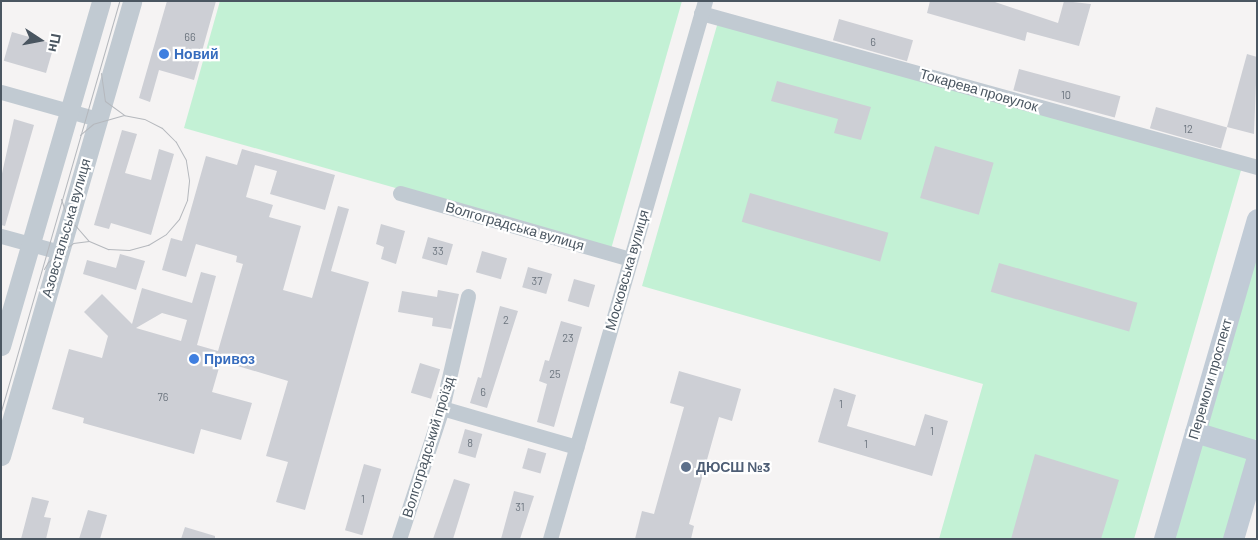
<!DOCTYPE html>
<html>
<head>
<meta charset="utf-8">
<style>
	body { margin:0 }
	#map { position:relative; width:1258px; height:540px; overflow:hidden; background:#f5f3f3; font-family:Barlow,sans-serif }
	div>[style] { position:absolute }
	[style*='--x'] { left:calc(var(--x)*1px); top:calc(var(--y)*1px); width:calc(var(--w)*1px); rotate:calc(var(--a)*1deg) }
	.green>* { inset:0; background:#c3f1d5 }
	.building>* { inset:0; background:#cdcfd5; transform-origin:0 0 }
	.minor>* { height:15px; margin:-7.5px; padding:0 7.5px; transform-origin:7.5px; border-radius:7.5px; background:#c1cad2 }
	.tertiary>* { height:19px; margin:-9.5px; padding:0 9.5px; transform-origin:9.5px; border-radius:9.5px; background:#c1cad2 }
	.secondary>* { height:21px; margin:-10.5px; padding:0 10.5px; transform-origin:10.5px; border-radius:10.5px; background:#c1cbd6 }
	.tram>* { height:1px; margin:-0.5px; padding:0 0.5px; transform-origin:0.5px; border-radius:0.5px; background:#b5b8bd }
	.dots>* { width:14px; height:14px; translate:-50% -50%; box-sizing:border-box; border:2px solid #fff; border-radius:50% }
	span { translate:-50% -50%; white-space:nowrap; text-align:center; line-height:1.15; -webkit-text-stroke:4.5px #fff; paint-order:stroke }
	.number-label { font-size:11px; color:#6b747e }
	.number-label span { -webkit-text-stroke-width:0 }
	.shop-label { font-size:14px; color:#366cbe; font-weight:700 }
	.left { translate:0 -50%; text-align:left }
	.street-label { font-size:14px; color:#4a5661 }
	.service-label { font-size:14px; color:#4e5e75; font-weight:700 }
	.frame { position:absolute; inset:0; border:2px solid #4a5661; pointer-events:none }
	.north { position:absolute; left:15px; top:15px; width:50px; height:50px; -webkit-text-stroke:4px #fff; paint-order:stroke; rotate:101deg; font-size:14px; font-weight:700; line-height:20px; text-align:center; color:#4a5661 }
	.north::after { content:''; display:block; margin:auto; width:18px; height:22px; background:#4a5661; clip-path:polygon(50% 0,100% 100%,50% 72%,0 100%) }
</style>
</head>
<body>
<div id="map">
	<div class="green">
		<i style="clip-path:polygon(220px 1px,682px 1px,611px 249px,184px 128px)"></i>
		<i style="clip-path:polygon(718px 22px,1242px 167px,1134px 539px,939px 539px,983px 384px,642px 286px)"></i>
		<i style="clip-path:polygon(1257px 243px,1257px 435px,1227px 539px,1171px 539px)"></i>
	</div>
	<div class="building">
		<i style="clip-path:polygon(167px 1px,216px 1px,194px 80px,159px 70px,150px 102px,139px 98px)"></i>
		<i style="clip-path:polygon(930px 1px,992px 1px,1058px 23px,1064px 1px,1091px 4px,1079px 46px,1027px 32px,1025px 41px,927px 13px)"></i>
		<i style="left:839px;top:19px;width:77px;height:22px;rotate:16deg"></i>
		<i style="left:12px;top:32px;width:44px;height:30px;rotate:16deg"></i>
		<i style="clip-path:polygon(1247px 54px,1257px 57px,1254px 134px,1227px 127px)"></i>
		<i style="left:1019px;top:69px;width:105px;height:22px;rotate:15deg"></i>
		<i style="clip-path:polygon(777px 81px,871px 107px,861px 140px,834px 133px,838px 119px,771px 101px)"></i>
		<i style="left:1156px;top:107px;width:74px;height:22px;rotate:16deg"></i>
		<i style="clip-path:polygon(14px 119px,34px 125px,5px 226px,1px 225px,1px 178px)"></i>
		<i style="clip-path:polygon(122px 130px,137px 134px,125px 173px,151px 180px,159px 149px,174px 154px,151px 235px,111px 223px,109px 229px,94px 225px)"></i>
		<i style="left:935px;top:146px;width:61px;height:54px;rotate:16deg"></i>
		<i style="clip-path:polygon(evenodd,242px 149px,335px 175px,325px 210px,270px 194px,277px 171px,255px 165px,246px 197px,273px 205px,269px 217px,301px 226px,283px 290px,312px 298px,338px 206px,349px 209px,331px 271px,369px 282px,305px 510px,276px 502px,288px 462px,266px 456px,288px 381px,221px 361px,212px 392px,252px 403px,241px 440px,201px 429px,194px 454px,83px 423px,84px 418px,52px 409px,69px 349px,102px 358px,108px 336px,84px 312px,102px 294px,132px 324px,142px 288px,192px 303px,201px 272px,216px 276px,197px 345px,218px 351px,243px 264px,236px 262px,237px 256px,196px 244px,186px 277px,162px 270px,171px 238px,182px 241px,206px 156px,237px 165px,242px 149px,162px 313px,187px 320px,181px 341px,136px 328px,162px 313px)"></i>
		<i style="left:750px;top:193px;width:144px;height:30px;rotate:16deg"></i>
		<i style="clip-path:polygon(381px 224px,405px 231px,396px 264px,381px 259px,384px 247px,376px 244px)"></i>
		<i style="left:428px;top:237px;width:26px;height:22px;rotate:16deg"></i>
		<i style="left:482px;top:251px;width:26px;height:22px;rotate:16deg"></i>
		<i style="clip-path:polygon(120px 254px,145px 261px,136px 290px,83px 274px,87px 260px,116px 268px)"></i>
		<i style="left:999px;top:263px;width:144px;height:30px;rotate:16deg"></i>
		<i style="left:528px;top:267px;width:25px;height:21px;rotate:16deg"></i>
		<i style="left:574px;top:279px;width:22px;height:23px;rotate:16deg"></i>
		<i style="clip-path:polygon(438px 290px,459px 294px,451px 329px,432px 326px,433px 318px,398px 312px,402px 291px,437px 297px)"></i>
		<i style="clip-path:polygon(500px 306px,518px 311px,487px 408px,470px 403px,478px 377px,481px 378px)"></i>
		<i style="clip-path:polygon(561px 321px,582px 327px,554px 427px,537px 422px,547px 384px,539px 381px,545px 360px,549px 361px)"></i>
		<i style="left:420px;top:363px;width:21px;height:31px;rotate:17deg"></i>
		<i style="clip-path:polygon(679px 371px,741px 389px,732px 421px,719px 417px,689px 524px,694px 526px,691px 539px,635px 539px,642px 511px,654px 514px,684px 407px,670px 403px)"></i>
		<i style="clip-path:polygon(834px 388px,856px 395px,847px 426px,915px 446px,925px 414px,948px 421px,932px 476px,818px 442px)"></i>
		<i style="left:465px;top:429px;width:18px;height:25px;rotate:16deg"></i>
		<i style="left:528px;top:448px;width:19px;height:21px;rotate:16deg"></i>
		<i style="clip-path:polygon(1035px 454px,1119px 480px,1101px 539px,1011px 539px)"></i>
		<i style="left:364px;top:464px;width:18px;height:69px;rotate:16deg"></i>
		<i style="clip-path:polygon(454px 479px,470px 484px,453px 539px,433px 539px)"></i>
		<i style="clip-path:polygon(514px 491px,534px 496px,520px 539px,501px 539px)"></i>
		<i style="clip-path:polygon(32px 497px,49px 501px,44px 517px,51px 518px,46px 539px,21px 539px)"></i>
		<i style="clip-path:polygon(88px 510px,107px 515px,100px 539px,79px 539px)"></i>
		<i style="clip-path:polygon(185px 527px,215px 536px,215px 539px,181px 539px)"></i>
	</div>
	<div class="minor">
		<i style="--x:701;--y:13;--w:577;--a:15.48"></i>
		<i style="--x:1;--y:92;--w:101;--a:15.6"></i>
		<i style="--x:400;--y:193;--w:239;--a:16"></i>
		<i style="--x:1;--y:236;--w:61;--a:15.2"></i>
		<i style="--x:442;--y:408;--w:140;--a:16.2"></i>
		<i style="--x:399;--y:539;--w:138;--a:-71.8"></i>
		<i style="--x:442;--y:408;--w:115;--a:-76.9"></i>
		<i style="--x:550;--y:539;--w:560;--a:-73.93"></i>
	</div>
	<div class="tertiary">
		<i style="--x:1;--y:346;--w:359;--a:-73.8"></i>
		<i style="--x:1;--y:456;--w:473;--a:-73.9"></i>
	</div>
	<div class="secondary">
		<i style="--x:1195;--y:432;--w:65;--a:17"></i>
		<i style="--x:1164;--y:539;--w:333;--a:-73.8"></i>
		<i style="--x:1233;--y:539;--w:85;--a:-73.7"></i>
	</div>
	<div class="tram">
		<i style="--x:101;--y:73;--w:28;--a:82"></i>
		<i style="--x:105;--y:101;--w:24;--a:36"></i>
		<i style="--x:61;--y:199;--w:18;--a:71"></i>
		<i style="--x:67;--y:216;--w:33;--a:49"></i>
		<i style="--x:89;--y:241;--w:21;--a:23"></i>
		<i style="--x:108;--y:249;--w:21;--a:3"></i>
		<i style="--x:129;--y:250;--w:20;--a:-15"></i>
		<i style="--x:148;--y:245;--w:21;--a:-31"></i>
		<i style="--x:166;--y:234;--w:20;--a:-49"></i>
		<i style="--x:179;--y:219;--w:21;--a:-67"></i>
		<i style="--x:187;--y:200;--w:20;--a:-84"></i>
		<i style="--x:189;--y:180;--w:20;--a:-99"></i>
		<i style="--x:186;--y:160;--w:21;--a:-119"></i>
		<i style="--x:176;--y:142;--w:20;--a:-135"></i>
		<i style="--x:162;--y:128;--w:20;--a:-153"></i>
		<i style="--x:144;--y:119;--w:20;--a:-169"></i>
		<i style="--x:124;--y:115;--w:32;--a:164"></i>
		<i style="--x:93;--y:124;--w:17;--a:140"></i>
		<i style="--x:44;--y:269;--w:8;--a:-60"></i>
		<i style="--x:48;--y:262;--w:31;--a:-37"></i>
		<i style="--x:73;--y:243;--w:16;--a:-7"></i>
		<i style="--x:1;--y:411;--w:427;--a:-73.9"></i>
	</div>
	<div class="dots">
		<i style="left:164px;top:54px;background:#3f7fe0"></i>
		<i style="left:194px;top:359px;background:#3f7fe0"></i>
		<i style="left:686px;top:467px;background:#5c6f8a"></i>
	</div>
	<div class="number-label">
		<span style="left:190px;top:37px">66</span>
		<span style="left:873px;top:42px">6</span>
		<span style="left:1066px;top:95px">10</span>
		<span style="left:1188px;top:129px">12</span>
		<span style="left:438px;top:251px">33</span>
		<span style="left:537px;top:281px">37</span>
		<span style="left:506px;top:320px">2</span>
		<span style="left:568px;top:338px">23</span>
		<span style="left:555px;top:374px">25</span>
		<span style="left:483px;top:392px">6</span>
		<span style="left:163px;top:397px">76</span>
		<span style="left:841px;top:404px">1</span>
		<span style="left:932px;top:431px">1</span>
		<span style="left:470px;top:443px">8</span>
		<span style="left:866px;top:444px">1</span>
		<span style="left:363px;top:499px">1</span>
		<span style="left:520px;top:507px">31</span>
	</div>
	<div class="shop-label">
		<span class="left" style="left:174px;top:54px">Новий</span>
		<span class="left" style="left:204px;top:359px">Привоз</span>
	</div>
	<div class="street-label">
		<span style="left:979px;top:90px;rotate:16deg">Токарева провулок</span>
		<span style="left:515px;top:226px;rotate:16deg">Волгоградська вулиця</span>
		<span style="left:66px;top:228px;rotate:-74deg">Азовстальська вулиця</span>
		<span style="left:627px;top:270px;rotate:-74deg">Московська вулиця</span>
		<span style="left:1210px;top:379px;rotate:-74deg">Перемоги проспект</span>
		<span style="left:428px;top:447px;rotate:-73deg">Волгоградський проїзд</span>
	</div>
	<div class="service-label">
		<span class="left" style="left:696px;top:467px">ДЮСШ №3</span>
	</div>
	<div class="frame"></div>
	<div class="north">Пн</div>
</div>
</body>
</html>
